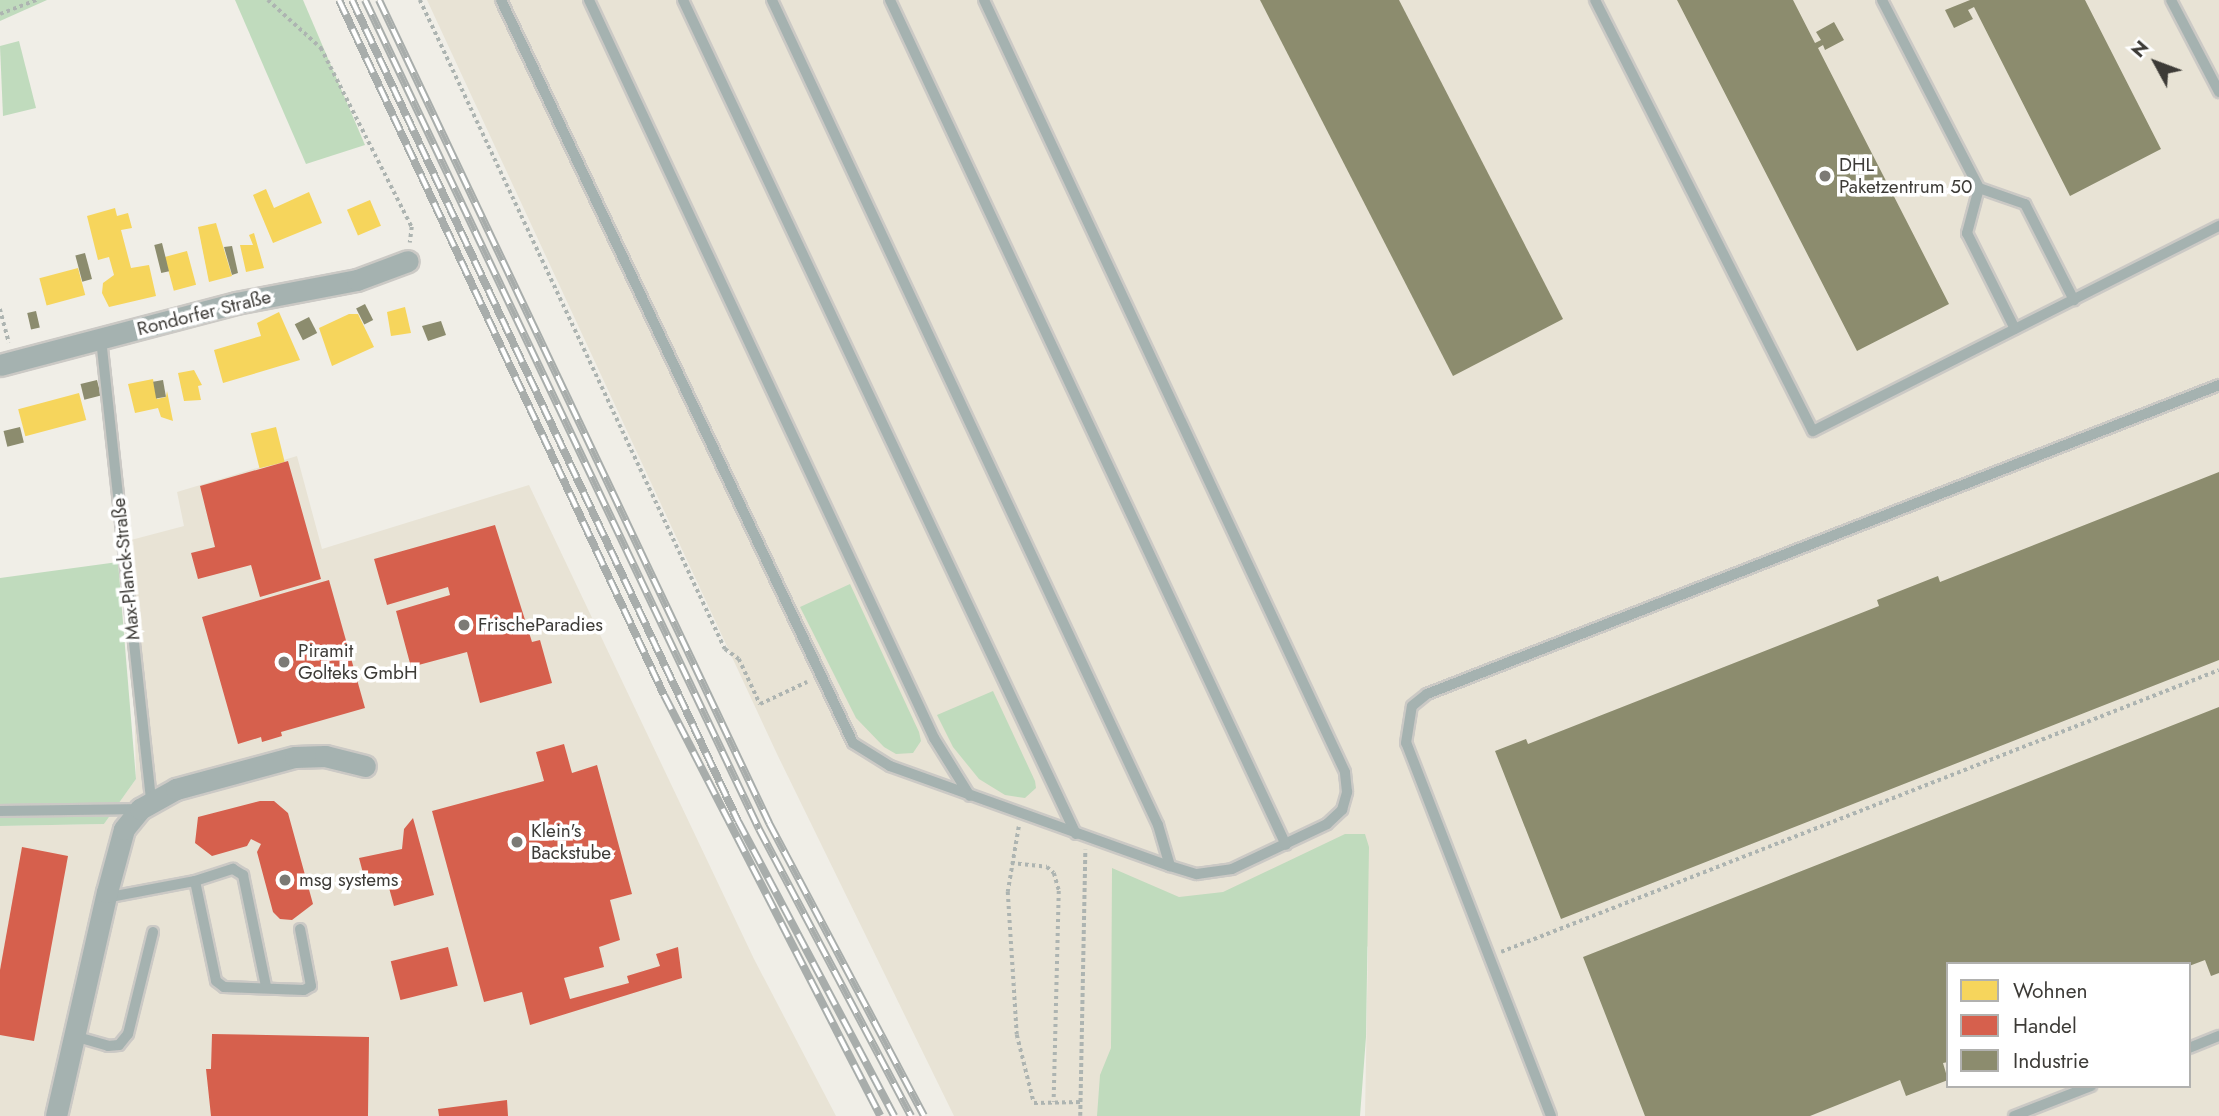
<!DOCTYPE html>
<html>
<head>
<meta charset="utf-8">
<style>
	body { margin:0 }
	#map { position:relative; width:2219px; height:1116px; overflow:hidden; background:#f0eee7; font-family:Jost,sans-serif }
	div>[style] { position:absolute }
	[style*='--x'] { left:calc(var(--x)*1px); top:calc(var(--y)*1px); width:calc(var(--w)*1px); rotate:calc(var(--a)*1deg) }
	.built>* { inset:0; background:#e8e3d5 }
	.green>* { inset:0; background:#c0dbbd }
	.homes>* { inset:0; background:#f6d55c; transform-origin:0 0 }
	.shops>* { inset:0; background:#d6604d; transform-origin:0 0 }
	.industry>* { inset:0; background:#8c8c6e; transform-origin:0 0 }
	.path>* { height:3.5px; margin-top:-1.75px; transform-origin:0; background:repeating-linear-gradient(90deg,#adb4b1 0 3.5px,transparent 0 7px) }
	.roads { filter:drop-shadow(2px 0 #cbc9c5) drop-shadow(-2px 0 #cbc9c5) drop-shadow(0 2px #cbc9c5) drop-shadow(0 -2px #cbc9c5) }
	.lane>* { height:10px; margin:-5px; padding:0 5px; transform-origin:5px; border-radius:5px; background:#a5b2b0 }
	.street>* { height:21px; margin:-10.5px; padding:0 10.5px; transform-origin:10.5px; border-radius:10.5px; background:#a5b2b0 }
	.rail>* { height:8px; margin-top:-4px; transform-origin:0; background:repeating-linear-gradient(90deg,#fff 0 16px,#a8adab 0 32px); box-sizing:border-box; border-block:2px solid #a8adab }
	.dots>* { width:19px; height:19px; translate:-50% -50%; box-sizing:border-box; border:4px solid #fff; border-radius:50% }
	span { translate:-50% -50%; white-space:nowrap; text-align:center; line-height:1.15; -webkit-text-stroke:7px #fff; paint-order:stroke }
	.poi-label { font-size:19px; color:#3d3b37 }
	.left { translate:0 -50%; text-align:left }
	.street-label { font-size:19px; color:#3d3b37 }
	.legend { position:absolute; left:1946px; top:962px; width:245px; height:126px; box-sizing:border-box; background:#fff; border:2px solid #b1b1af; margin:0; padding:9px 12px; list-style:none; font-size:21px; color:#3d3b37 }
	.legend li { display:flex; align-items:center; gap:14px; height:35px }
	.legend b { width:35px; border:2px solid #b1b1af }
	.north { position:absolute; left:2121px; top:28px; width:70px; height:70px; -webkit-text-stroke:5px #fff; paint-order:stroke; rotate:311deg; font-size:19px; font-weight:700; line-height:28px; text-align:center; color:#3d3b37 }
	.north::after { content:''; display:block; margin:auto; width:24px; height:32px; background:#3d3b37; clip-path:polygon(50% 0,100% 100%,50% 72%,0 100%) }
</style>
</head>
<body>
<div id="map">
	<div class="built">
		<i style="clip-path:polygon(evenodd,427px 0,2219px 0,2219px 1116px,1365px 1116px,1368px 946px,1212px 1116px,954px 1116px,777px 754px,427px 0,1948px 964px,2189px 964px,2189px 1086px,1948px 1086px,1948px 964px)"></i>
		<i style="clip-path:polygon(297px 456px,322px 549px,529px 485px,754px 959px,836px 1116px,0 1116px,0 826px,104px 824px,136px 779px,131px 540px,184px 526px,177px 492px)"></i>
	</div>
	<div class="green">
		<i style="clip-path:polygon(0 0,47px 0,0 21px)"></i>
		<i style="clip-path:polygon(235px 0,303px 0,365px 145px,306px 164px)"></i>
		<i style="clip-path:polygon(19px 41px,36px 108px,3px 116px,0 46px)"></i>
		<i style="clip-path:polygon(118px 562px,136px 779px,104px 824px,0 826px,0 578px)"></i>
		<i style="clip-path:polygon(850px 584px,919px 732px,921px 741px,913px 753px,896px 754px,884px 747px,856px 718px,800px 607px)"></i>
		<i style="clip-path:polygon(993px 691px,1035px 781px,1036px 788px,1025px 798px,1005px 795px,979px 779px,953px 747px,937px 715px)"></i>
		<i style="clip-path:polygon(1345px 834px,1365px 834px,1369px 847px,1366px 1037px,1360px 1116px,1097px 1116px,1100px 1075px,1111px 1048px,1112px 868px,1179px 897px,1223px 892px)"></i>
	</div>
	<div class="homes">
		<i style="clip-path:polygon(266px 189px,274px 208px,309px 192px,322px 223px,273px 243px,253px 195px)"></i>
		<i style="left:370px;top:200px;width:28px;height:25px;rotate:67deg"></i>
		<i style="clip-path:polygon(115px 208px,117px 216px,128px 213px,132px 228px,121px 230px,131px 268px,149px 265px,156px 296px,109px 307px,102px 293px,103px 283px,114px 275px,109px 257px,98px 260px,87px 216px)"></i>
		<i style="clip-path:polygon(216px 223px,232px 276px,209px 282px,198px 227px)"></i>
		<i style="clip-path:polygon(254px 233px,264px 268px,246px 272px,240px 245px,253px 245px,249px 235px)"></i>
		<i style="left:187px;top:251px;width:35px;height:23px;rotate:75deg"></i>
		<i style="left:78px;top:268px;width:28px;height:40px;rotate:75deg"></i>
		<i style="clip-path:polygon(405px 307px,411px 333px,391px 336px,387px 312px)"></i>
		<i style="clip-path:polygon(279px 312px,300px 360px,223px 383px,214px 350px,261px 336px,257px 323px)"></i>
		<i style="clip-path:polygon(349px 314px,358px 314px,374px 347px,332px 366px,319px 328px)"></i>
		<i style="clip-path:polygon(194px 370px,202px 385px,198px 386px,201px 400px,184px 401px,178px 373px)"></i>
		<i style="clip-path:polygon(153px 379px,157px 399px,166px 397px,167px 391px,173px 421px,161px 417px,158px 408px,135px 413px,128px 384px)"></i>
		<i style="left:79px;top:393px;width:28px;height:63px;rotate:75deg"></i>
		<i style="left:276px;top:427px;width:36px;height:26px;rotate:76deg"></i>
	</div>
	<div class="shops">
		<i style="clip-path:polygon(288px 461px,321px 579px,260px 597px,251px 565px,198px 579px,191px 553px,215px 547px,200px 486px)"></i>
		<i style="clip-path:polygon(495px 525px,532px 642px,540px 640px,552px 683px,480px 703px,467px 652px,411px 667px,396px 611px,450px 595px,448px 587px,387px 605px,374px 559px)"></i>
		<i style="clip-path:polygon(329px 580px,365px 708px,281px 732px,282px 736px,262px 742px,261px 737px,238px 744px,202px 617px)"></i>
		<i style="clip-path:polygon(564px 744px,572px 773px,597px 765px,632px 894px,610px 900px,620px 940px,599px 947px,604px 967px,564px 978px,570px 999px,629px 983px,627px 976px,660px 966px,656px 954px,678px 947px,682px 978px,530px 1025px,522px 992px,484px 1002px,432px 811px,544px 781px,536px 752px)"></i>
		<i style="clip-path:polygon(260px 801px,274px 801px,288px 813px,313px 904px,292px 920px,280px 919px,273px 912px,257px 852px,261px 844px,251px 839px,247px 846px,212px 856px,195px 843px,198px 817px)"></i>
		<i style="clip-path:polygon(413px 818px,434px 895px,394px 906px,386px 877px,364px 877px,359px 858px,402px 849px,404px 829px)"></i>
		<i style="clip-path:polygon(22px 847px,68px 856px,34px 1041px,0 1035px,0 970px)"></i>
		<i style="left:448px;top:947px;width:40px;height:59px;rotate:76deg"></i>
		<i style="clip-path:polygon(212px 1034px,369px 1037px,368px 1116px,211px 1116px,206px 1069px,211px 1069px)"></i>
		<i style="clip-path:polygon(507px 1100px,508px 1116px,439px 1116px,438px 1109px)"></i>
	</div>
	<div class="industry">
		<i style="clip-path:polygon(1260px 0,1399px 0,1563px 319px,1453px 376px)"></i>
		<i style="clip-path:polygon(1677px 0,1793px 0,1815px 43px,1821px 40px,1816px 32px,1834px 22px,1844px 40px,1825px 50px,1823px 45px,1818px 48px,1949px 304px,1857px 351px)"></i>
		<i style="clip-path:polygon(1970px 0,2085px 0,2161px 149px,2070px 196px,1974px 7px,1968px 10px,1973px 19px,1954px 28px,1945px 10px)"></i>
		<i style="left:162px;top:243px;width:29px;height:8px;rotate:76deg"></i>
		<i style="clip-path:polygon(232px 246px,238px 273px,232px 275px,224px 247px)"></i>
		<i style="left:85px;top:253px;width:27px;height:10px;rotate:75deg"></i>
		<i style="left:365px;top:304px;width:18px;height:10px;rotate:63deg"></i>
		<i style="left:36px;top:311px;width:17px;height:9px;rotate:77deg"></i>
		<i style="left:309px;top:317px;width:18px;height:16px;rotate:63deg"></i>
		<i style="clip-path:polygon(441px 321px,446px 335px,428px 341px,422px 326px)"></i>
		<i style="left:97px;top:380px;width:16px;height:17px;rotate:76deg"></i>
		<i style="left:163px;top:380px;width:17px;height:10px;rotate:80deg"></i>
		<i style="left:20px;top:427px;width:16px;height:17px;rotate:76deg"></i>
		<i style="clip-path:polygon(2219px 472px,2219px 660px,1561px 919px,1495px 751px,1526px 739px,1528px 744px,1879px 606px,1877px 600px,1938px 576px,1940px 582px)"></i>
		<i style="clip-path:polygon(2219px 707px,2219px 973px,2211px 976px,2205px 960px,2189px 966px,1948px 964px,1948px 1062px,1943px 1063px,1948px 1080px,1906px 1096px,1900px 1080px,1810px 1116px,1645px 1116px,1583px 957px)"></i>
	</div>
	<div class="path">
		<i style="--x:268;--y:0;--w:72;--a:42.2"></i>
		<i style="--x:321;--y:48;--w:201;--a:63.1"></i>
		<i style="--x:412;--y:227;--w:16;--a:97"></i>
		<i style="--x:420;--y:0;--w:717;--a:64.83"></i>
		<i style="--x:725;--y:649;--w:17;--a:36"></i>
		<i style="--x:739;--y:659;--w:50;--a:65"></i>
		<i style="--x:760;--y:704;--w:52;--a:-25.1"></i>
		<i style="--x:0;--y:14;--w:39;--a:-21"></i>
		<i style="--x:0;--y:309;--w:35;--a:75"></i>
		<i style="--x:1019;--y:827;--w:66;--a:99.6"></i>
		<i style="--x:1008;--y:892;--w:143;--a:86.4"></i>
		<i style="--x:1017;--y:1035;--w:70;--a:76"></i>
		<i style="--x:1034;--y:1103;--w:48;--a:-1.2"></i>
		<i style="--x:1011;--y:863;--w:36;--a:6"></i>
		<i style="--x:1047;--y:867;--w:9;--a:41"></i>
		<i style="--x:1054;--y:873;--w:19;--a:74"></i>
		<i style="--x:1059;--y:891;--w:211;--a:91.4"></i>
		<i style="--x:1501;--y:952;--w:771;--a:-21.44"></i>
		<i style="--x:1080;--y:1116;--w:266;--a:-88.9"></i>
	</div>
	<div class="roads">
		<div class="lane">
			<i style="--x:501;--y:0;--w:822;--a:64.65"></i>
			<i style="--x:853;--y:743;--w:44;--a:31.9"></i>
			<i style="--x:890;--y:766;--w:297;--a:19.7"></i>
			<i style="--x:1170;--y:866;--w:28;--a:17"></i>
			<i style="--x:1197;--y:874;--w:35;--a:-8"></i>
			<i style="--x:1232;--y:869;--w:105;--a:-25.3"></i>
			<i style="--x:1327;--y:824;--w:21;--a:-43"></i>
			<i style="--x:1342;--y:810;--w:19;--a:-74"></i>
			<i style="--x:1347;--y:792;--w:20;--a:-96"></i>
			<i style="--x:1345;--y:772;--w:852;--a:-115.06"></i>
			<i style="--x:589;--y:0;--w:815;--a:64.94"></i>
			<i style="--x:934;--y:738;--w:68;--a:58.2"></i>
			<i style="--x:683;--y:0;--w:922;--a:64.77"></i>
			<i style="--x:772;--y:0;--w:911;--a:64.93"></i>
			<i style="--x:1158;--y:825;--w:43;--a:73.7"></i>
			<i style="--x:890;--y:0;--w:933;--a:64.89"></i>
			<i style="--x:1595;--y:0;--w:483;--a:63.2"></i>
			<i style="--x:1813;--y:431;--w:455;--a:-26.8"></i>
			<i style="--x:1882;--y:0;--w:212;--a:62.7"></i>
			<i style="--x:1979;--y:188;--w:47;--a:104.9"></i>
			<i style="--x:1967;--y:233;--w:107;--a:63.4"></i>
			<i style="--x:2171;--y:0;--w:104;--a:62.4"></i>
			<i style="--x:1979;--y:188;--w:49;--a:19.2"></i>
			<i style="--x:2025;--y:204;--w:108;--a:63"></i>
			<i style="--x:101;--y:339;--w:464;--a:83.8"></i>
			<i style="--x:0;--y:811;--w:140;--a:-0.8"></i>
			<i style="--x:195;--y:881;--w:40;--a:-18"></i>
			<i style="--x:233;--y:869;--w:12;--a:31"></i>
			<i style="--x:243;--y:875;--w:113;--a:78.3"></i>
			<i style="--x:105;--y:898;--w:92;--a:-10.7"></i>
			<i style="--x:195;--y:881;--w:102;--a:78.1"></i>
			<i style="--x:216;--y:981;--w:10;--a:37"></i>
			<i style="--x:224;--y:987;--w:80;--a:2.1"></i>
			<i style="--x:304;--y:990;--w:8;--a:-30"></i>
			<i style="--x:311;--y:986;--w:58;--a:-100.9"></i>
			<i style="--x:74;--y:1036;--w:35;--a:16"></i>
			<i style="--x:108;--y:1046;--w:11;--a:-5"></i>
			<i style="--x:119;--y:1045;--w:14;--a:-51"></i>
			<i style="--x:128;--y:1034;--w:105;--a:-76.2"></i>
			<i style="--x:2189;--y:1048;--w:32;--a:-22"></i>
			<i style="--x:1551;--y:1116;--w:400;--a:-111.2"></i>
			<i style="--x:1406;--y:743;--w:37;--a:-81"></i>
			<i style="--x:1412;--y:706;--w:19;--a:-39"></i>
			<i style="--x:1427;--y:694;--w:850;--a:-21.31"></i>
			<i style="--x:2014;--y:1116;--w:83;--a:-21.3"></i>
		</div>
		<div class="street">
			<i style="--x:0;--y:365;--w:244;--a:-14.7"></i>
			<i style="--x:236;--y:303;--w:123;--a:-10.8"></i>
			<i style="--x:357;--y:280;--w:54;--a:-20.4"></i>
			<i style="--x:56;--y:1116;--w:230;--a:-77.2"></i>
			<i style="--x:107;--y:892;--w:65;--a:-74.9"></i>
			<i style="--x:124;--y:829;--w:26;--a:-51"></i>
			<i style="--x:140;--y:809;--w:41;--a:-29.1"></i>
			<i style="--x:176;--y:789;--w:123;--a:-15.1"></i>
			<i style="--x:295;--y:757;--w:30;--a:-2"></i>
			<i style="--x:325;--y:756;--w:41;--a:14"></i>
		</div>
	</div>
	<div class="rail">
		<i style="--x:339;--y:0;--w:767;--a:64.94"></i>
		<i style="--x:664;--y:695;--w:473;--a:62.8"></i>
		<i style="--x:352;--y:0;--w:907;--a:64.82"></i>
		<i style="--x:738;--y:821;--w:334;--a:62.1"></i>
		<i style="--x:365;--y:0;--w:918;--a:64.58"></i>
		<i style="--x:759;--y:829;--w:325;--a:62.1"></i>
		<i style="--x:379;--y:0;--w:911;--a:64.64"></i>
		<i style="--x:769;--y:823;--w:331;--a:62.1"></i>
	</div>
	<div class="dots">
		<i style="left:1825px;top:176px;background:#7c7a75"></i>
		<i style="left:464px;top:625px;background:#7c7a75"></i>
		<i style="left:284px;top:662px;background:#7c7a75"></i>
		<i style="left:517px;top:842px;background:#7c7a75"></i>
		<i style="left:285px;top:880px;background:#7c7a75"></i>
	</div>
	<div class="poi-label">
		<span class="left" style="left:1839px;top:176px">DHL<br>Paketzentrum 50</span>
		<span class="left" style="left:478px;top:625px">FrischeParadies</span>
		<span class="left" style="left:298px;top:662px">Piramit<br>Golteks GmbH</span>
		<span class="left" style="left:531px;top:842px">Klein's<br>Backstube</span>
		<span class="left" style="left:299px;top:880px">msg systems</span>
	</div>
	<div class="street-label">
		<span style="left:204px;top:313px;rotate:-14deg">Rondorfer Straße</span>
		<span style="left:126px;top:569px;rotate:-96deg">Max-Planck-Straße</span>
	</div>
	<ul class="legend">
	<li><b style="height:19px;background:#f6d55c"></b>Wohnen</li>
	<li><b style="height:19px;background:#d6604d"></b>Handel</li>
	<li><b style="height:19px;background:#8c8c6e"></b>Industrie</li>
	</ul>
	<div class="north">N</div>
</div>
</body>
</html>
